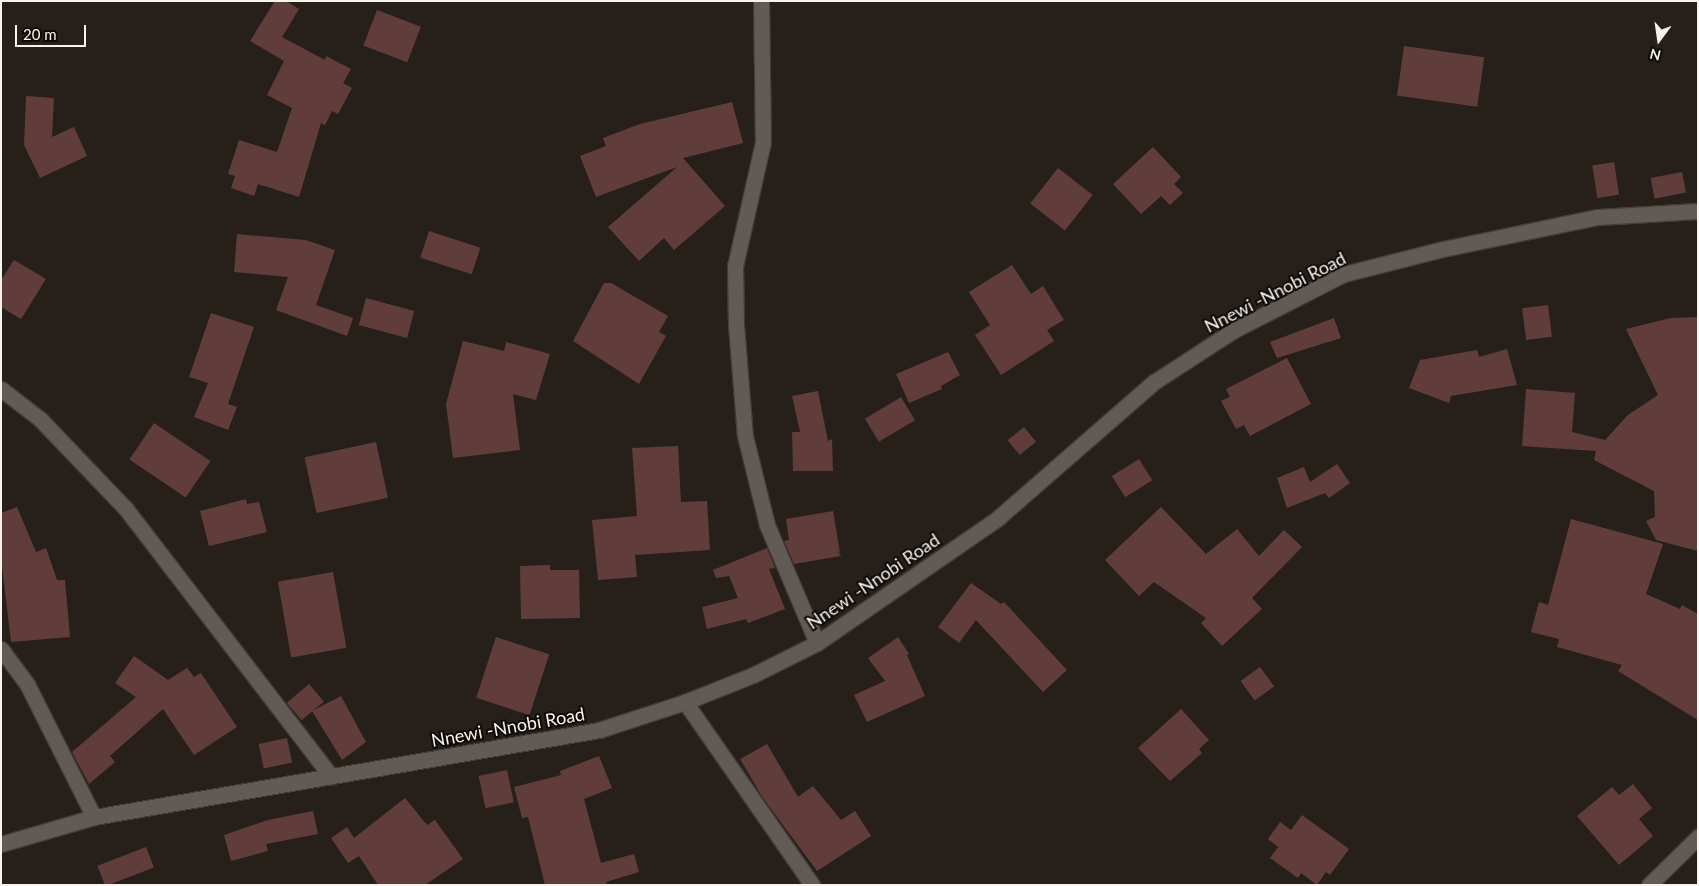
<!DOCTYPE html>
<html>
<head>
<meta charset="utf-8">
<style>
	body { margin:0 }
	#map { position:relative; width:1699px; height:886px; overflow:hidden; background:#27201a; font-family:Lato,sans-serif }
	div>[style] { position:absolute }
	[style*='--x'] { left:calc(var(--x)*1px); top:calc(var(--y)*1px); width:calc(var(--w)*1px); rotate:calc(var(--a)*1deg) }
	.building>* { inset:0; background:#603d3b; transform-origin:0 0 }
	.roads { filter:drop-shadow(1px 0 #433c38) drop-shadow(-1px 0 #433c38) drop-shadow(0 1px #433c38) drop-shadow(0 -1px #433c38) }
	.street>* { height:15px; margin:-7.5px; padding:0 7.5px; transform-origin:7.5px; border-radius:7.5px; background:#625a54 }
	.secondary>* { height:15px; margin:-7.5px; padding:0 7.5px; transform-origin:7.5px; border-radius:7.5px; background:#625a54 }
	span { translate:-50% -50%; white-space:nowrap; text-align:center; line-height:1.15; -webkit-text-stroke:4px #0d0a08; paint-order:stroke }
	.street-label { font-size:18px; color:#f8f3ef }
	.frame { position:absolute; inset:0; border:2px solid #f8f3ef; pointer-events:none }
	.north { position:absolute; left:1634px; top:15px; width:50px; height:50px; -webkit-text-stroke:4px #0d0a08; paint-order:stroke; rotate:194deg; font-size:14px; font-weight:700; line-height:20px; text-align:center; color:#f8f3ef }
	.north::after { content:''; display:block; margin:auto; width:18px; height:22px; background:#f8f3ef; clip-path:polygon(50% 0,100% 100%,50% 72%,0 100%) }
	.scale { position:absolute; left:15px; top:25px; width:71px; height:22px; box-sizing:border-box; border:2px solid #f8f3ef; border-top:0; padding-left:6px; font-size:15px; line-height:18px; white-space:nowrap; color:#f8f3ef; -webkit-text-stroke:4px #0d0a08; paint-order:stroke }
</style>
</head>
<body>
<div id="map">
	<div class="building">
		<i style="clip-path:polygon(275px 1px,286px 1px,299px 9px,282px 37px,325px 60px,326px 56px,351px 69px,343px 83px,352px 88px,338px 114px,332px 111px,325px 125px,321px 123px,299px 197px,258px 184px,254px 196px,231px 188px,235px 176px,228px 174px,239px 140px,277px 152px,292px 108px,267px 95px,284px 61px,250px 41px)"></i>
		<i style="left:377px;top:10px;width:47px;height:38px;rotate:21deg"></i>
		<i style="left:1404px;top:46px;width:81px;height:50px;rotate:8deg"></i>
		<i style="clip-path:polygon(26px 96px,54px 98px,52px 137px,74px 127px,87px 156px,40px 178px,24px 145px)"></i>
		<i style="clip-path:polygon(732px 102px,743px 143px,683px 158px,725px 206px,674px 250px,664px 238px,639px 261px,608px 227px,677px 167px,596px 197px,580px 156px,606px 146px,603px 138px,640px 124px)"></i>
		<i style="clip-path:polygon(1153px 147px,1181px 177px,1174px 184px,1183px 193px,1170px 205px,1161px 196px,1141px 214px,1113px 184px)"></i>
		<i style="left:1614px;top:162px;width:33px;height:22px;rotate:81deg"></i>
		<i style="left:1058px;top:168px;width:44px;height:45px;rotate:38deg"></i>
		<i style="left:1682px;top:172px;width:21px;height:32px;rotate:79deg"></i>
		<i style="left:429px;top:231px;width:54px;height:28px;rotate:18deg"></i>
		<i style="clip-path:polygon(237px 234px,306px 240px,335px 250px,316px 305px,353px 318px,347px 336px,276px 310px,288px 277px,234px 272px)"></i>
		<i style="clip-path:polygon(14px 260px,46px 279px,21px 319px,1px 307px,1px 280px)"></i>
		<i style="clip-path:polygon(1012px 265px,1031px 294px,1043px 286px,1064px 320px,1047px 330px,1054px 341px,1001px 375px,975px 335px,990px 325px,969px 292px)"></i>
		<i style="clip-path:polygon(604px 283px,611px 283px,668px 316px,659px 332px,666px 336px,639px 384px,573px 341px)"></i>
		<i style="left:366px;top:298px;width:50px;height:28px;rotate:15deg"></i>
		<i style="left:1548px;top:305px;width:32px;height:26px;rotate:83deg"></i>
		<i style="clip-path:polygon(211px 313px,254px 327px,228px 404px,237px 407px,228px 430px,194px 417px,208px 383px,189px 377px)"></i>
		<i style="clip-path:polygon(1698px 317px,1698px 551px,1656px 540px,1646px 521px,1655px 517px,1654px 491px,1594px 460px,1596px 451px,1522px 446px,1526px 389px,1575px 393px,1572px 432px,1605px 440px,1628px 415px,1658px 395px,1626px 329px,1671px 318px)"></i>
		<i style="clip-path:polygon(1334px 318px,1341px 338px,1277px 358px,1270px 342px)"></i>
		<i style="clip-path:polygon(463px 341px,504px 351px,506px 342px,550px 354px,536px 400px,513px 394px,520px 450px,453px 458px,446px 404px)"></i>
		<i style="clip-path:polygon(1507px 349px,1517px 385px,1451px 396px,1449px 403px,1409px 388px,1420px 360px,1477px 350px,1479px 357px)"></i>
		<i style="clip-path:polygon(948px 352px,960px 375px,941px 386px,942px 389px,909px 403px,896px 374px)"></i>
		<i style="clip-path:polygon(1287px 358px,1311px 404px,1250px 436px,1244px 425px,1236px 429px,1221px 401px,1230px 397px,1226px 389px)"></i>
		<i style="clip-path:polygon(818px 391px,828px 441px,832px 439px,833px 471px,793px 471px,792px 432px,800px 432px,792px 396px)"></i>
		<i style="left:901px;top:397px;width:27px;height:42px;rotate:59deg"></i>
		<i style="left:154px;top:423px;width:68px;height:44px;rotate:34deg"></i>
		<i style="left:1024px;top:427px;width:19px;height:21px;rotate:51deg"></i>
		<i style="left:376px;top:442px;width:57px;height:73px;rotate:78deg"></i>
		<i style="clip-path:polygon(678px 446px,681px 502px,707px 501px,710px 550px,635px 555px,637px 577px,598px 580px,592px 520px,637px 516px,632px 448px)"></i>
		<i style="left:1139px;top:459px;width:25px;height:32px;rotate:58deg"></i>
		<i style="clip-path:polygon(1337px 464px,1350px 483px,1329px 498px,1325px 493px,1287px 508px,1277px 478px,1304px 467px,1310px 482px)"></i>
		<i style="clip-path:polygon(246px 499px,247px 504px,259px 502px,267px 532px,209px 546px,200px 511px)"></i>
		<i style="clip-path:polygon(17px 507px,36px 552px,46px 548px,57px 580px,65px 580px,70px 637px,11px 642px,1px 558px,1px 513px)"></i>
		<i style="clip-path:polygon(1161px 507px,1206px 554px,1237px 529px,1259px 556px,1284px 530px,1302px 547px,1252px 598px,1262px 609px,1222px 646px,1201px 623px,1206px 618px,1154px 582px,1139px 596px,1105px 560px)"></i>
		<i style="clip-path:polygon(833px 511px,840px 553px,837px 550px,841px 556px,794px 564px,784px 541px,789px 540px,786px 519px)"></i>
		<i style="clip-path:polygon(1571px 519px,1663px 544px,1646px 594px,1680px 609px,1682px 605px,1698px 614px,1698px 720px,1618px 671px,1622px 665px,1557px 647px,1559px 639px,1531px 632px,1539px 602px,1548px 605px)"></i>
		<i style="clip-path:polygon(767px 548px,775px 568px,769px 569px,785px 609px,748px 623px,746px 619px,707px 629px,702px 607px,738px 598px,729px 576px,716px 578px,713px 570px)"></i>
		<i style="clip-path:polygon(550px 565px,550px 570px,579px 570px,580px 618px,521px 619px,520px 566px)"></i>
		<i style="left:333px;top:572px;width:77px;height:56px;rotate:80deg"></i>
		<i style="clip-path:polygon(971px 583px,1001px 604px,1004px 602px,1067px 670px,1043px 692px,976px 620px,959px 643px,938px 627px)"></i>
		<i style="left:496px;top:637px;width:56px;height:64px;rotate:18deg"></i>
		<i style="clip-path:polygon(898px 637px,909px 654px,907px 655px,925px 696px,867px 722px,854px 695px,885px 681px,868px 658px)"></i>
		<i style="clip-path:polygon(134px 656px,168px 680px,187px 668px,194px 677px,201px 673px,237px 727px,194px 755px,163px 709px,110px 756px,115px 762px,89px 784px,72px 752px,136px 697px,115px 683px)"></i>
		<i style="left:1260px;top:667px;width:24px;height:24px;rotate:54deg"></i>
		<i style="left:309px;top:684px;width:23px;height:29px;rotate:50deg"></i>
		<i style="clip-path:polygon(341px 696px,366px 742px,342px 760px,312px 711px)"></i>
		<i style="clip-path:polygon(1181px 709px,1209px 740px,1199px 749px,1202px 753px,1170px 781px,1138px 748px)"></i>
		<i style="left:287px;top:738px;width:25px;height:29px;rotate:78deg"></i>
		<i style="clip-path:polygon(767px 744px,798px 797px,813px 786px,841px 820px,855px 811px,871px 836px,817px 871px,763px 798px,740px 759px)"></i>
		<i style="clip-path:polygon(599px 756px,612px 788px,584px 799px,601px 863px,634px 854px,639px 872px,606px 882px,607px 885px,545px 885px,528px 817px,522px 818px,514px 787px,561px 775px,560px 771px)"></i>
		<i style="left:507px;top:770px;width:33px;height:29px;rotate:78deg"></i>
		<i style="clip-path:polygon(1633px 784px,1652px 808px,1639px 819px,1653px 836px,1619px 865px,1577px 816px,1612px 787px,1619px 795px)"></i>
		<i style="clip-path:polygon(405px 798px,427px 825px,435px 820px,463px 859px,425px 885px,378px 885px,359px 856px,348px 863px,331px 838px,347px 827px,354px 838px)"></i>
		<i style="clip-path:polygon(313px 811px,318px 834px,266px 844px,268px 851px,231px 861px,224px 835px,268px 820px)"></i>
		<i style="clip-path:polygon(1302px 815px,1349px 849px,1330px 875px,1326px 872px,1317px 885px,1301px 873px,1298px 878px,1270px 858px,1278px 847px,1268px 839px,1280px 822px,1291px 830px)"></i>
		<i style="left:146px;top:847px;width:22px;height:52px;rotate:69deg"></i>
	</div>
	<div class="roads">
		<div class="street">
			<i style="--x:761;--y:1;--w:141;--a:89.2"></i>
			<i style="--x:763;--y:142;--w:127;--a:102.7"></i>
			<i style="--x:735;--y:266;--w:59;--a:89"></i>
			<i style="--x:736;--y:325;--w:111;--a:85.4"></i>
			<i style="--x:745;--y:436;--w:92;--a:76.1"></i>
			<i style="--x:767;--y:525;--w:128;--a:67"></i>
			<i style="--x:1;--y:389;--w:49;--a:37.6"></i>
			<i style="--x:40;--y:419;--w:124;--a:46.3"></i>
			<i style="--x:126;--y:509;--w:337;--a:52.5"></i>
			<i style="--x:1;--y:649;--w:44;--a:53.4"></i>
			<i style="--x:27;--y:684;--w:149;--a:63.3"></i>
			<i style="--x:685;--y:702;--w:223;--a:55.2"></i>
			<i style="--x:1649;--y:885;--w:69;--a:-44.4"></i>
		</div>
		<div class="secondary">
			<i style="--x:1;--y:844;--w:97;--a:-16.2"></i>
			<i style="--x:94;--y:817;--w:512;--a:-9.77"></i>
			<i style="--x:599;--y:730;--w:90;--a:-18"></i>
			<i style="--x:685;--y:702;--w:73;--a:-21.7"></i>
			<i style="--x:753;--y:675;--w:72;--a:-26.6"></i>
			<i style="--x:817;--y:643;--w:220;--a:-34.6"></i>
			<i style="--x:998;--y:518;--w:207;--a:-41.1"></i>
			<i style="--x:1154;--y:382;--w:95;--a:-33"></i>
			<i style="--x:1234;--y:330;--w:123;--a:-27"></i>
			<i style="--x:1344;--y:274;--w:102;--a:-14.2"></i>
			<i style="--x:1443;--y:249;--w:158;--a:-11.7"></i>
			<i style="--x:1598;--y:217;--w:100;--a:-3.4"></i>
		</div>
	</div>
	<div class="street-label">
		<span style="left:1275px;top:292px;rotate:-27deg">Nnewi -Nnobi Road</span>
		<span style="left:873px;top:581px;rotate:-34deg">Nnewi -Nnobi Road</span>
		<span style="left:508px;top:727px;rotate:-10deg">Nnewi -Nnobi Road</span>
	</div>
	<div class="frame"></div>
	<div class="north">N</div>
	<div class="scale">20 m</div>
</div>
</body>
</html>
